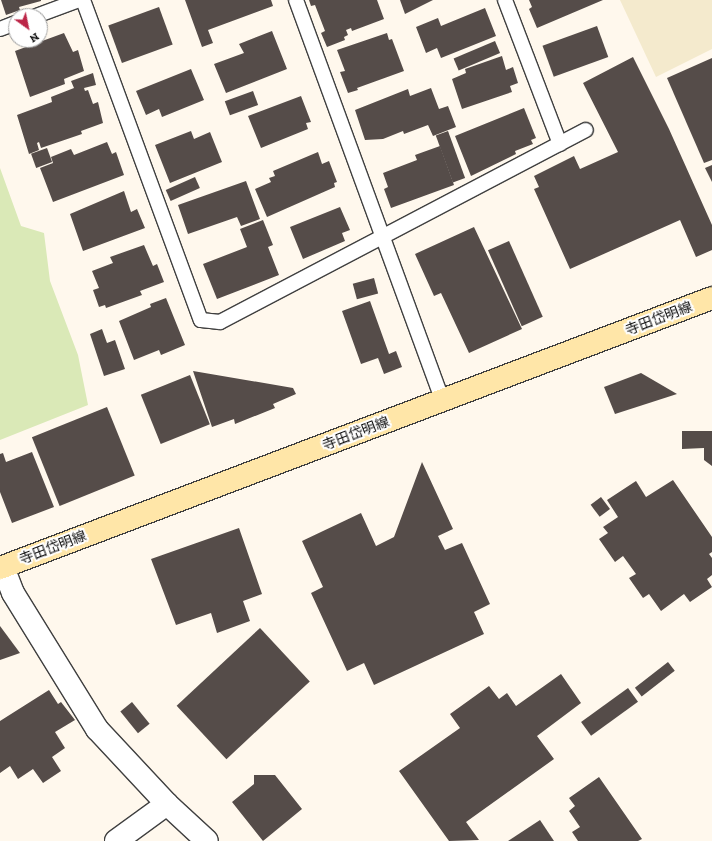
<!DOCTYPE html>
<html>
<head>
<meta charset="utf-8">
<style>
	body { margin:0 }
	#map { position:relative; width:712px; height:841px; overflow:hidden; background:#fff8ed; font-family:"Zilla Slab","Noto Sans JP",serif }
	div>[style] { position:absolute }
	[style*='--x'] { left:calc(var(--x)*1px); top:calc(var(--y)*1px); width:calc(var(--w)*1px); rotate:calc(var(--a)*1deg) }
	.farmland>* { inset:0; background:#f4eacd }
	.green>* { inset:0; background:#dae9b7 }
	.building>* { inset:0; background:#554c49; transform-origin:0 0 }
	.roads { filter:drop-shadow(1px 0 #404040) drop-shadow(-1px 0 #404040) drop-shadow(0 1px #404040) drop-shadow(0 -1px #404040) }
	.lane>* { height:14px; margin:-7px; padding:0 7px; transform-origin:7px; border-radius:7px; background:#fff }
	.street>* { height:22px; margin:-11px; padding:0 11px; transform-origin:11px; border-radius:11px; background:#fff }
	.secondary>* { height:22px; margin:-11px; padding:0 11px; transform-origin:11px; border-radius:11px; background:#ffe6a8 }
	span { translate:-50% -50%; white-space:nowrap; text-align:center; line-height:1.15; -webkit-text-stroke:4px #fff; paint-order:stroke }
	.street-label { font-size:14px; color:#0d0d0d }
	.north { position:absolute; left:8px; top:8px; width:40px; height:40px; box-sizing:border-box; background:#fff; border:1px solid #9e9e9e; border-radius:50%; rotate:147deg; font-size:11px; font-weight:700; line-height:16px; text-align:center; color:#0d0d0d }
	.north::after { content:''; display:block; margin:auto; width:14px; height:18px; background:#bc2547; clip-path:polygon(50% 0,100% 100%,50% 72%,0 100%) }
</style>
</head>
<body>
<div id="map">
	<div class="farmland">
		<i style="clip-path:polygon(620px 0,712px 0,712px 49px,656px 77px)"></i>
	</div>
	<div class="green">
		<i style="clip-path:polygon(0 168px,21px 226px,44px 233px,50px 281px,78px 355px,88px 405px,0 440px)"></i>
	</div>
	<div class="building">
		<i style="clip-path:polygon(1px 0,41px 0,41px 1px,19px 7px,20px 10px,6px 15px)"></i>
		<i style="clip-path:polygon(185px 0,271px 0,273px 6px,208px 30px,213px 43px,202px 47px)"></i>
		<i style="clip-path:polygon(309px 0,377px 0,384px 19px,352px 31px,351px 28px,346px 30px,348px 35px,344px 37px,345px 40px,327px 47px,321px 33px,325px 31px,315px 5px,311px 6px)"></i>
		<i style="clip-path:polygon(400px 0,433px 0,405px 14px)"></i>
		<i style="clip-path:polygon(529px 0,603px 0,537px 28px,529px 9px,532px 7px)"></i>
		<i style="left:159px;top:7px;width:40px;height:54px;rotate:70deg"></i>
		<i style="clip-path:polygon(485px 8px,496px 36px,441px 58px,437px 48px,426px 53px,416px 27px,438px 18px,441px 26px)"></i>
		<i style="left:597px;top:26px;width:33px;height:58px;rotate:70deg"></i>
		<i style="clip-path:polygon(272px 31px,287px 69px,226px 93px,214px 64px,244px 53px,239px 44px)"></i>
		<i style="clip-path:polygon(64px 33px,73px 52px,78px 50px,84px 71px,64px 79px,65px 84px,30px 97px,15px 51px)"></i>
		<i style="clip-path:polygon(387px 33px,389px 40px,392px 39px,404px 71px,357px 88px,358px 90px,348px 93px,340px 72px,345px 71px,337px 50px)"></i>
		<i style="left:495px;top:41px;width:13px;height:45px;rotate:67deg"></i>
		<i style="clip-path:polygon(502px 56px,506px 70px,513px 67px,518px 83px,510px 86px,512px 92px,462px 109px,452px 79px,466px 73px,465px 69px)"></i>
		<i style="clip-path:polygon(633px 57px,669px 129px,712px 225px,712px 250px,696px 257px,680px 220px,570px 269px,534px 189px,539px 187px,534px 176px,574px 156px,580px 169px,618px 152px,583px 83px)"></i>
		<i style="clip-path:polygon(712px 58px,712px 160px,704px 163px,667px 78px)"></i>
		<i style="clip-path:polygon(191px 69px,204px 100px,162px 117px,159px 109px,146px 115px,136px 91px)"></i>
		<i style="clip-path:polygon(93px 73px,96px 85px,84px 88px,85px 91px,88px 90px,93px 104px,98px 102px,103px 123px,81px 131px,82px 134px,41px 148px,39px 142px,37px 143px,39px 150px,29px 154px,17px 115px,52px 102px,51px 97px,74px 88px,71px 81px)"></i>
		<i style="clip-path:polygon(431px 88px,439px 109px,448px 106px,456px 127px,433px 136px,428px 125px,404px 134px,403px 131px,383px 139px,365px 140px,355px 110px,408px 89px,410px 96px)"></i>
		<i style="left:253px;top:91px;width:15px;height:30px;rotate:70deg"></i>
		<i style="clip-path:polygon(301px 96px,311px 122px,306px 123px,308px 129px,261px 148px,248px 116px)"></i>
		<i style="clip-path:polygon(524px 108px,536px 138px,531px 140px,533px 144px,515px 151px,516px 154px,471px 176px,455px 136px)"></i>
		<i style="clip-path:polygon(191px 131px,194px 139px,210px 132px,222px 162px,170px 183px,155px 145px)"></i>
		<i style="left:448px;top:131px;width:50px;height:13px;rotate:70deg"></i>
		<i style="clip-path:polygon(107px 142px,112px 154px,116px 152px,124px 175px,53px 202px,40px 168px,53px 163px,51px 157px,71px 149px,74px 155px)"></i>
		<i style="clip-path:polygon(440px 146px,454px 185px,391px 208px,384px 189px,388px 187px,383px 173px,417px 160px,415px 155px)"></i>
		<i style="left:47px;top:148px;width:15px;height:17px;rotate:70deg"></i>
		<i style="clip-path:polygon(318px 152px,322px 164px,329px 161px,337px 182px,334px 183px,335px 187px,267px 217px,255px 189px,271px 182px,269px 178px,275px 176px,273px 171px)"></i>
		<i style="clip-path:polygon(712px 165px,712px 182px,705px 168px)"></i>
		<i style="left:195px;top:177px;width:12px;height:32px;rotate:66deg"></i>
		<i style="clip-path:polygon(246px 181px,260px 219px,241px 226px,237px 217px,188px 234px,178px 205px)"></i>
		<i style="clip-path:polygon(124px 191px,131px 212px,137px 209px,145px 228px,83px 251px,70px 214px)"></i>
		<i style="clip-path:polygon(340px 207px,350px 230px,342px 233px,345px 241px,303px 259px,290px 227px)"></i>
		<i style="clip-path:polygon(263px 220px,273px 245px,268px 247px,279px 275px,217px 299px,203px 264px,247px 247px,240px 229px)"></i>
		<i style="clip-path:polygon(474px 227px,522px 329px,469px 353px,441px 293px,434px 296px,415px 254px)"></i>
		<i style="left:509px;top:241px;width:83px;height:23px;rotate:66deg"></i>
		<i style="clip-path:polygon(144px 245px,153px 266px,157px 264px,164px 282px,140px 291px,142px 295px,106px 308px,105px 305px,99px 307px,93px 290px,99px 288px,92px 271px,113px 263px,110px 257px)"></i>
		<i style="left:374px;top:278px;width:16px;height:22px;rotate:75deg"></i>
		<i style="clip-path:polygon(166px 298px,185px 345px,161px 355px,159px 350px,134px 360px,119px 321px,151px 307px,150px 304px)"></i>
		<i style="clip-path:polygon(370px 301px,389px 354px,396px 351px,402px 367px,384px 374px,378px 358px,361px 364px,342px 311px)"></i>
		<i style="clip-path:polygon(102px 329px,107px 343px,115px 340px,125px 369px,104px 376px,90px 334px)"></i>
		<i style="clip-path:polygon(193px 371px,293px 388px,296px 394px,273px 404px,275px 408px,235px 424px,234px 419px,212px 427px)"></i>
		<i style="clip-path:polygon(641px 373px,677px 394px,615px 414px,604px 387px)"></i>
		<i style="left:190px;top:375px;width:53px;height:53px;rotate:68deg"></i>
		<i style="left:107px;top:407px;width:74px;height:81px;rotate:68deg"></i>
		<i style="clip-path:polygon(682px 431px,712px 431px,712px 466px,704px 460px,704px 448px,682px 449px)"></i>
		<i style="clip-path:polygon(32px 452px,54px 507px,12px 523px,0 492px,0 454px,3px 453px,6px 462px)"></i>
		<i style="clip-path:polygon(422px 462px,453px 529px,438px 536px,445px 550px,462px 543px,490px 604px,474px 612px,484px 634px,374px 685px,364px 663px,347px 671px,311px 593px,323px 587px,302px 541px,361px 513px,376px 546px,394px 537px)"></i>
		<i style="clip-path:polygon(673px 480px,712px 537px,712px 552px,709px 554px,712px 558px,712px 575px,707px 579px,712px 587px,690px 602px,684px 594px,661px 611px,649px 594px,643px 598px,629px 578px,636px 574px,623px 556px,615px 562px,599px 539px,608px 533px,603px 527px,618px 517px,607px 500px,636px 481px,646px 497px)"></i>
		<i style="left:601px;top:497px;width:15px;height:13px;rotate:53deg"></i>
		<i style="clip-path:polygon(239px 528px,262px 594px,243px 601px,250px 621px,217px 633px,211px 613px,176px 625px,151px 559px)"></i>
		<i style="clip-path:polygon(0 626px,20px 653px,0 660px)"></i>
		<i style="left:260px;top:628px;width:73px;height:114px;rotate:47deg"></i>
		<i style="left:668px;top:662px;width:11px;height:42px;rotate:52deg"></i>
		<i style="clip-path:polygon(561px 674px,581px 703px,537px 736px,554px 759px,466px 822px,479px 840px,449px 841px,399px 771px,460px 728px,450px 714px,489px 686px,499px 699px,507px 693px,516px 706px)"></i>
		<i style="left:628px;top:688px;width:17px;height:58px;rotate:54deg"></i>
		<i style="clip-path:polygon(49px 690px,58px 704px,61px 702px,75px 720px,55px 732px,65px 748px,52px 757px,61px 771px,43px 783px,33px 769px,18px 779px,10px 766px,0 773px,0 721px)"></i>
		<i style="left:132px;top:702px;width:28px;height:15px;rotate:51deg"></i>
		<i style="clip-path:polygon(254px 775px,275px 775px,302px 809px,263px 841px,232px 802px,254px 784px)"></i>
		<i style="clip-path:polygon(599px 777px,642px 839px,638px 841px,578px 841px,572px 832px,580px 827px,569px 811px,575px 806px,569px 798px)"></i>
		<i style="clip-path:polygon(540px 820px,554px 841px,508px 841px)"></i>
	</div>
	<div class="roads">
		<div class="lane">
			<i style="--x:83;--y:0;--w:341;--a:69.8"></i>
			<i style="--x:201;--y:320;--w:19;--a:6"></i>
			<i style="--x:220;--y:322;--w:413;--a:-27.7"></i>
			<i style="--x:296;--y:0;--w:427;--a:69.9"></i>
			<i style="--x:505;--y:0;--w:154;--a:69.1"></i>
			<i style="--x:36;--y:16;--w:46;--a:-20.4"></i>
			<i style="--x:0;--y:29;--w:17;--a:-21"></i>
		</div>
		<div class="street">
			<i style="--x:3;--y:567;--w:28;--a:69"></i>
			<i style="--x:13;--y:593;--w:160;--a:58.3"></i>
			<i style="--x:97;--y:729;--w:103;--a:47"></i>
			<i style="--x:167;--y:804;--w:54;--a:42.8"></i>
			<i style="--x:116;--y:841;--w:63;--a:-36"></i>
		</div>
		<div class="secondary">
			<i style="--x:0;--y:568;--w:761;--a:-20.77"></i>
		</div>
	</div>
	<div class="street-label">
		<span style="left:659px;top:319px;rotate:-21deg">寺田岱明線</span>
		<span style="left:356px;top:434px;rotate:-21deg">寺田岱明線</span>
		<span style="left:53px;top:548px;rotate:-21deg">寺田岱明線</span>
	</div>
	<div class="north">N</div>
</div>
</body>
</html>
